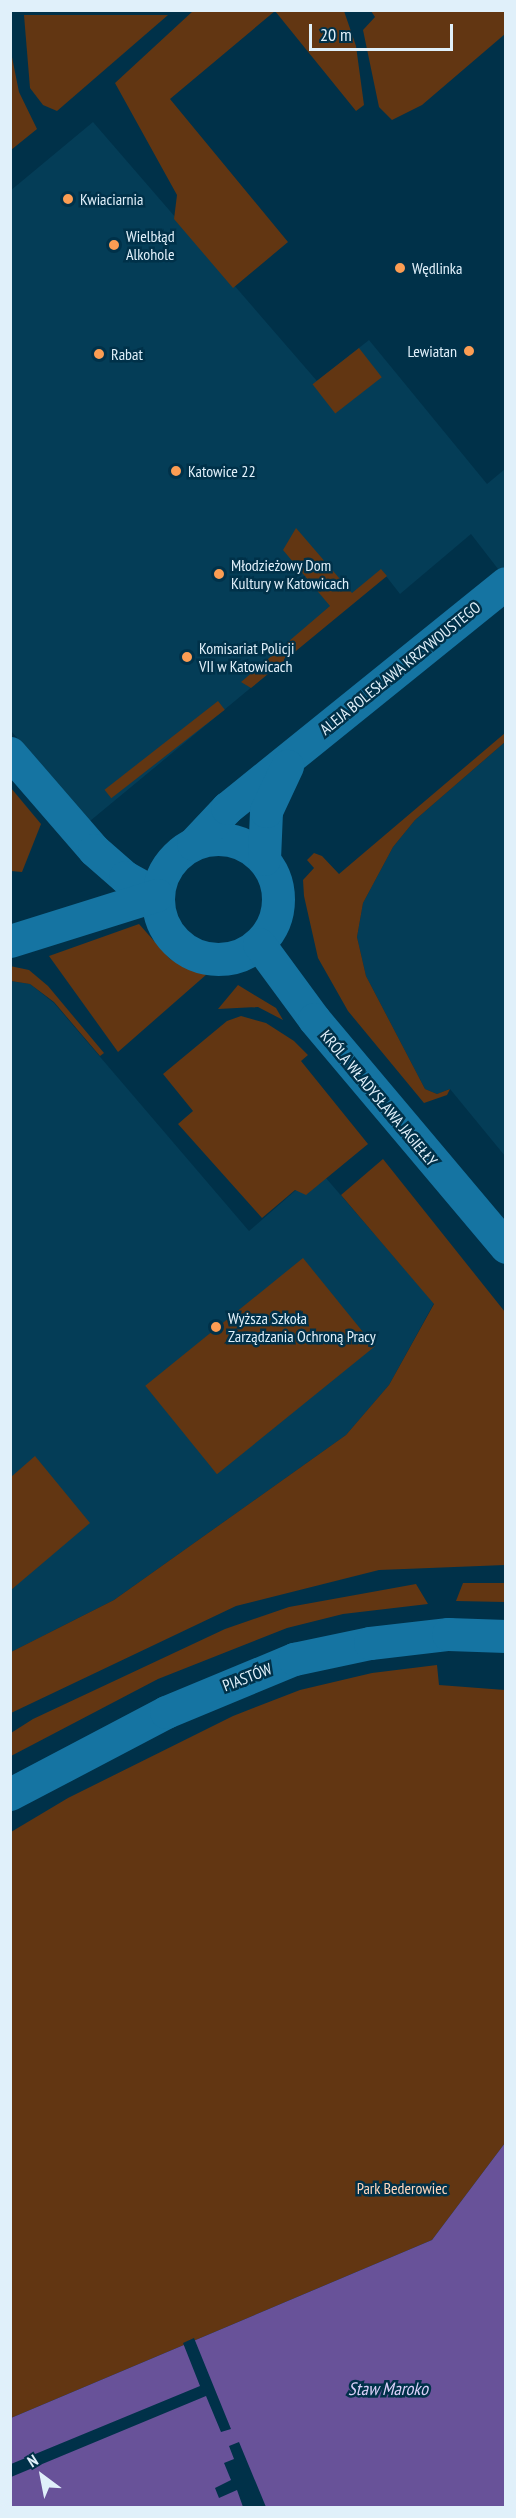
<!DOCTYPE html>
<html>
<head>
<meta charset="utf-8">
<style>
	body { margin:0 }
	#map { position:relative; width:516px; height:2518px; overflow:hidden; background:#003149; font-family:"PT Sans Narrow",sans-serif }
	div>[style] { position:absolute }
	[style*='--x'] { left:calc(var(--x)*1px); top:calc(var(--y)*1px); width:calc(var(--w)*1px); rotate:calc(var(--a)*1deg) }
	.built>* { inset:0; background:#043d57 }
	.green>* { inset:0; background:#623612; transform-origin:0 0 }
	.water>* { inset:0; background:#685299 }
	.pier>* { inset:0; background:#003149 }
	.minor>* { height:33px; margin:-16.5px; padding:0 16.5px; transform-origin:16.5px; border-radius:16.5px; background:#1574a2 }
	.minor>.ring { margin:-16.5px; padding:0; box-sizing:content-box; background:none; border:33px solid #1574a2; border-radius:50% }
	.dots>* { width:16px; height:16px; translate:-50% -50%; box-sizing:border-box; border:3px solid #003149; border-radius:50% }
	span { translate:-50% -50%; white-space:nowrap; text-align:center; line-height:1.15; -webkit-text-stroke:5px #003149; paint-order:stroke }
	.poi-label { font-size:16px; color:#e0f0fa }
	.left { translate:0 -50%; text-align:left }
	.right { translate:-100% -50%; text-align:right }
	.street-label { font-size:16px; color:#e0f0fa }
	.park-label { font-size:16px; color:#ffd7bd }
	.water-label { font-size:18px; color:#dad0f9; font-style:italic }
	.frame { position:absolute; inset:0; border:12px solid #e0f0fa; pointer-events:none }
	.north { position:absolute; left:12px; top:2446px; width:60px; height:60px; -webkit-text-stroke:4px #003149; paint-order:stroke; rotate:328deg; font-size:16px; font-weight:700; line-height:24px; text-align:center; color:#e0f0fa }
	.north::after { content:''; display:block; margin:auto; width:21px; height:27px; background:#e0f0fa; clip-path:polygon(50% 0,100% 100%,50% 72%,0 100%) }
	.scale { position:absolute; left:309px; top:24px; width:144px; height:27px; box-sizing:border-box; border:3px solid #e0f0fa; border-top:0; padding-left:8px; font-size:18px; line-height:21px; white-space:nowrap; color:#e0f0fa; -webkit-text-stroke:4px #003149; paint-order:stroke }
</style>
</head>
<body>
<div id="map">
	<div class="built">
		<i style="clip-path:polygon(93px 122px,317px 381px,369px 340px,487px 484px,505px 469px,505px 578px,471px 534px,400px 594px,386px 576px,90px 821px,11px 731px,10px 191px)"></i>
		<i style="clip-path:polygon(505px 742px,505px 1156px,450px 1089px,437px 1094px,425px 1089px,366px 976px,357px 937px,363px 903px,393px 847px,415px 820px)"></i>
		<i style="clip-path:polygon(10px 981px,30px 984px,54px 1003px,249px 1231px,319px 1170px,434px 1303px,389px 1385px,346px 1435px,114px 1600px,11px 1652px)"></i>
	</div>
	<div class="green">
		<i style="clip-path:polygon(193px 11px,344px 11px,356px 46px,364px 105px,356px 111px,275px 11px,170px 99px,288px 242px,233px 288px,174px 219px,177px 195px,115px 83px)"></i>
		<i style="clip-path:polygon(371px 11px,505px 11px,505px 34px,422px 105px,392px 120px,379px 107px,363px 30px,375px 17px)"></i>
		<i style="clip-path:polygon(24px 15px,168px 15px,57px 111px,43px 105px,30px 88px)"></i>
		<i style="clip-path:polygon(11px 52px,19px 92px,37px 129px,11px 150px)"></i>
		<i style="left:359px;top:348px;width:37px;height:59px;rotate:52deg"></i>
		<i style="clip-path:polygon(296px 528px,352px 593px,381px 569px,387px 576px,251px 688px,241px 682px,330px 606px,283px 550px)"></i>
		<i style="left:218px;top:701px;width:11px;height:144px;rotate:52deg"></i>
		<i style="clip-path:polygon(505px 733px,505px 742px,415px 820px,393px 847px,363px 903px,357px 937px,366px 976px,425px 1089px,437px 1094px,450px 1089px,447px 1095px,424px 1103px,348px 1011px,318px 958px,304px 896px,303px 880px,314px 868px,307px 860px,314px 853px,322px 856px,339px 874px)"></i>
		<i style="clip-path:polygon(11px 788px,41px 824px,22px 872px,11px 871px)"></i>
		<i style="clip-path:polygon(139px 924px,170px 959px,207px 974px,118px 1052px,49px 956px)"></i>
		<i style="clip-path:polygon(10px 966px,29px 970px,48px 986px,104px 1053px,100px 1056px,54px 1002px,30px 984px,11px 981px)"></i>
		<i style="clip-path:polygon(238px 985px,276px 1008px,283px 1020px,258px 1007px,218px 1009px)"></i>
		<i style="clip-path:polygon(241px 1016px,266px 1023px,294px 1041px,308px 1055px,301px 1061px,368px 1144px,306px 1195px,295px 1190px,262px 1218px,178px 1124px,193px 1111px,163px 1074px,227px 1021px)"></i>
		<i style="clip-path:polygon(383px 1159px,505px 1312px,505px 1565px,379px 1570px,236px 1606px,11px 1713px,11px 1652px,114px 1600px,346px 1435px,389px 1385px,434px 1304px,341px 1195px)"></i>
		<i style="left:303px;top:1258px;width:114px;height:203px;rotate:51deg"></i>
		<i style="clip-path:polygon(35px 1456px,90px 1523px,11px 1590px,11px 1477px)"></i>
		<i style="clip-path:polygon(463px 1583px,505px 1583px,505px 1602px,456px 1601px)"></i>
		<i style="clip-path:polygon(416px 1584px,428px 1604px,343px 1614px,287px 1628px,158px 1679px,11px 1756px,11px 1733px,33px 1719px,225px 1629px,289px 1607px)"></i>
		<i style="clip-path:polygon(437px 1665px,439px 1685px,505px 1690px,505px 2143px,432px 2240px,11px 2418px,11px 1832px,68px 1798px,233px 1716px,300px 1690px,372px 1673px)"></i>
	</div>
	<div class="water">
		<i style="clip-path:polygon(505px 2143px,505px 2507px,11px 2508px,11px 2418px,432px 2240px)"></i>
	</div>
	<div class="pier">
		<i style="clip-path:polygon(194px 2338px,231px 2429px,221px 2432px,206px 2396px,11px 2477px,11px 2464px,200px 2386px,183px 2343px)"></i>
		<i style="clip-path:polygon(239px 2442px,266px 2507px,243px 2507px,237px 2490px,219px 2498px,215px 2488px,231px 2480px,224px 2463px,234px 2459px,229px 2446px)"></i>
	</div>
	<div class="minor">
		<i style="--x:10;--y:753;--w:128;--a:49.1"></i>
		<i style="--x:94;--y:850;--w:41;--a:41.1"></i>
		<i style="--x:125;--y:877;--w:37;--a:29"></i>
		<i class="ring" style="left:158px;top:839px;width:87px;height:87px"></i>
		<i style="--x:193;--y:844;--w:50;--a:-46.6"></i>
		<i style="--x:227;--y:808;--w:358;--a:-38.9"></i>
		<i style="--x:264;--y:859;--w:48;--a:-87.6"></i>
		<i style="--x:266;--y:811;--w:50;--a:-65"></i>
		<i style="--x:10;--y:941;--w:154;--a:-17.4"></i>
		<i style="--x:259;--y:944;--w:93;--a:53.7"></i>
		<i style="--x:314;--y:1019;--w:298;--a:49.9"></i>
		<i style="--x:10;--y:1794;--w:176;--a:-27.7"></i>
		<i style="--x:166;--y:1712;--w:139;--a:-22.5"></i>
		<i style="--x:294;--y:1659;--w:78;--a:-11.9"></i>
		<i style="--x:370;--y:1643;--w:79;--a:-6.6"></i>
		<i style="--x:448;--y:1634;--w:58;--a:2"></i>
	</div>
	<div class="dots">
		<i style="left:68px;top:199px;background:#fc9d53"></i>
		<i style="left:114px;top:245px;background:#fc9d53"></i>
		<i style="left:400px;top:268px;background:#fc9d53"></i>
		<i style="left:469px;top:351px;background:#fc9d53"></i>
		<i style="left:99px;top:354px;background:#fc9d53"></i>
		<i style="left:176px;top:471px;background:#fc9d53"></i>
		<i style="left:219px;top:574px;background:#fc9d53"></i>
		<i style="left:187px;top:657px;background:#fc9d53"></i>
		<i style="left:216px;top:1327px;background:#fc9d53"></i>
	</div>
	<div class="poi-label">
		<span class="left" style="left:80px;top:199px">Kwiaciarnia</span>
		<span class="left" style="left:126px;top:245px">Wielbłąd<br>Alkohole</span>
		<span class="left" style="left:412px;top:268px">Wędlinka</span>
		<span class="right" style="left:457px;top:351px">Lewiatan</span>
		<span class="left" style="left:111px;top:354px">Rabat</span>
		<span class="left" style="left:188px;top:471px">Katowice 22</span>
		<span class="left" style="left:231px;top:574px">Młodzieżowy Dom<br>Kultury w Katowicach</span>
		<span class="left" style="left:199px;top:657px">Komisariat Policji<br>VII w Katowicach</span>
		<span class="left" style="left:228px;top:1327px">Wyższa Szkoła<br>Zarządzania Ochroną Pracy</span>
	</div>
	<div class="street-label">
		<span style="left:400px;top:668px;rotate:-39deg">ALEJA BOLESŁAWA KRZYWOUSTEGO</span>
		<span style="left:379px;top:1098px;rotate:50deg">KRÓLA WŁADYSŁAWA JAGIEŁŁY</span>
		<span style="left:247px;top:1677px;rotate:-21deg">PIASTÓW</span>
	</div>
	<div class="park-label">
		<span style="left:402px;top:2188px">Park Bederowiec</span>
	</div>
	<div class="water-label">
		<span style="left:388px;top:2389px">Staw Maroko</span>
	</div>
	<div class="frame"></div>
	<div class="north">N</div>
	<div class="scale">20 m</div>
</div>
</body>
</html>
